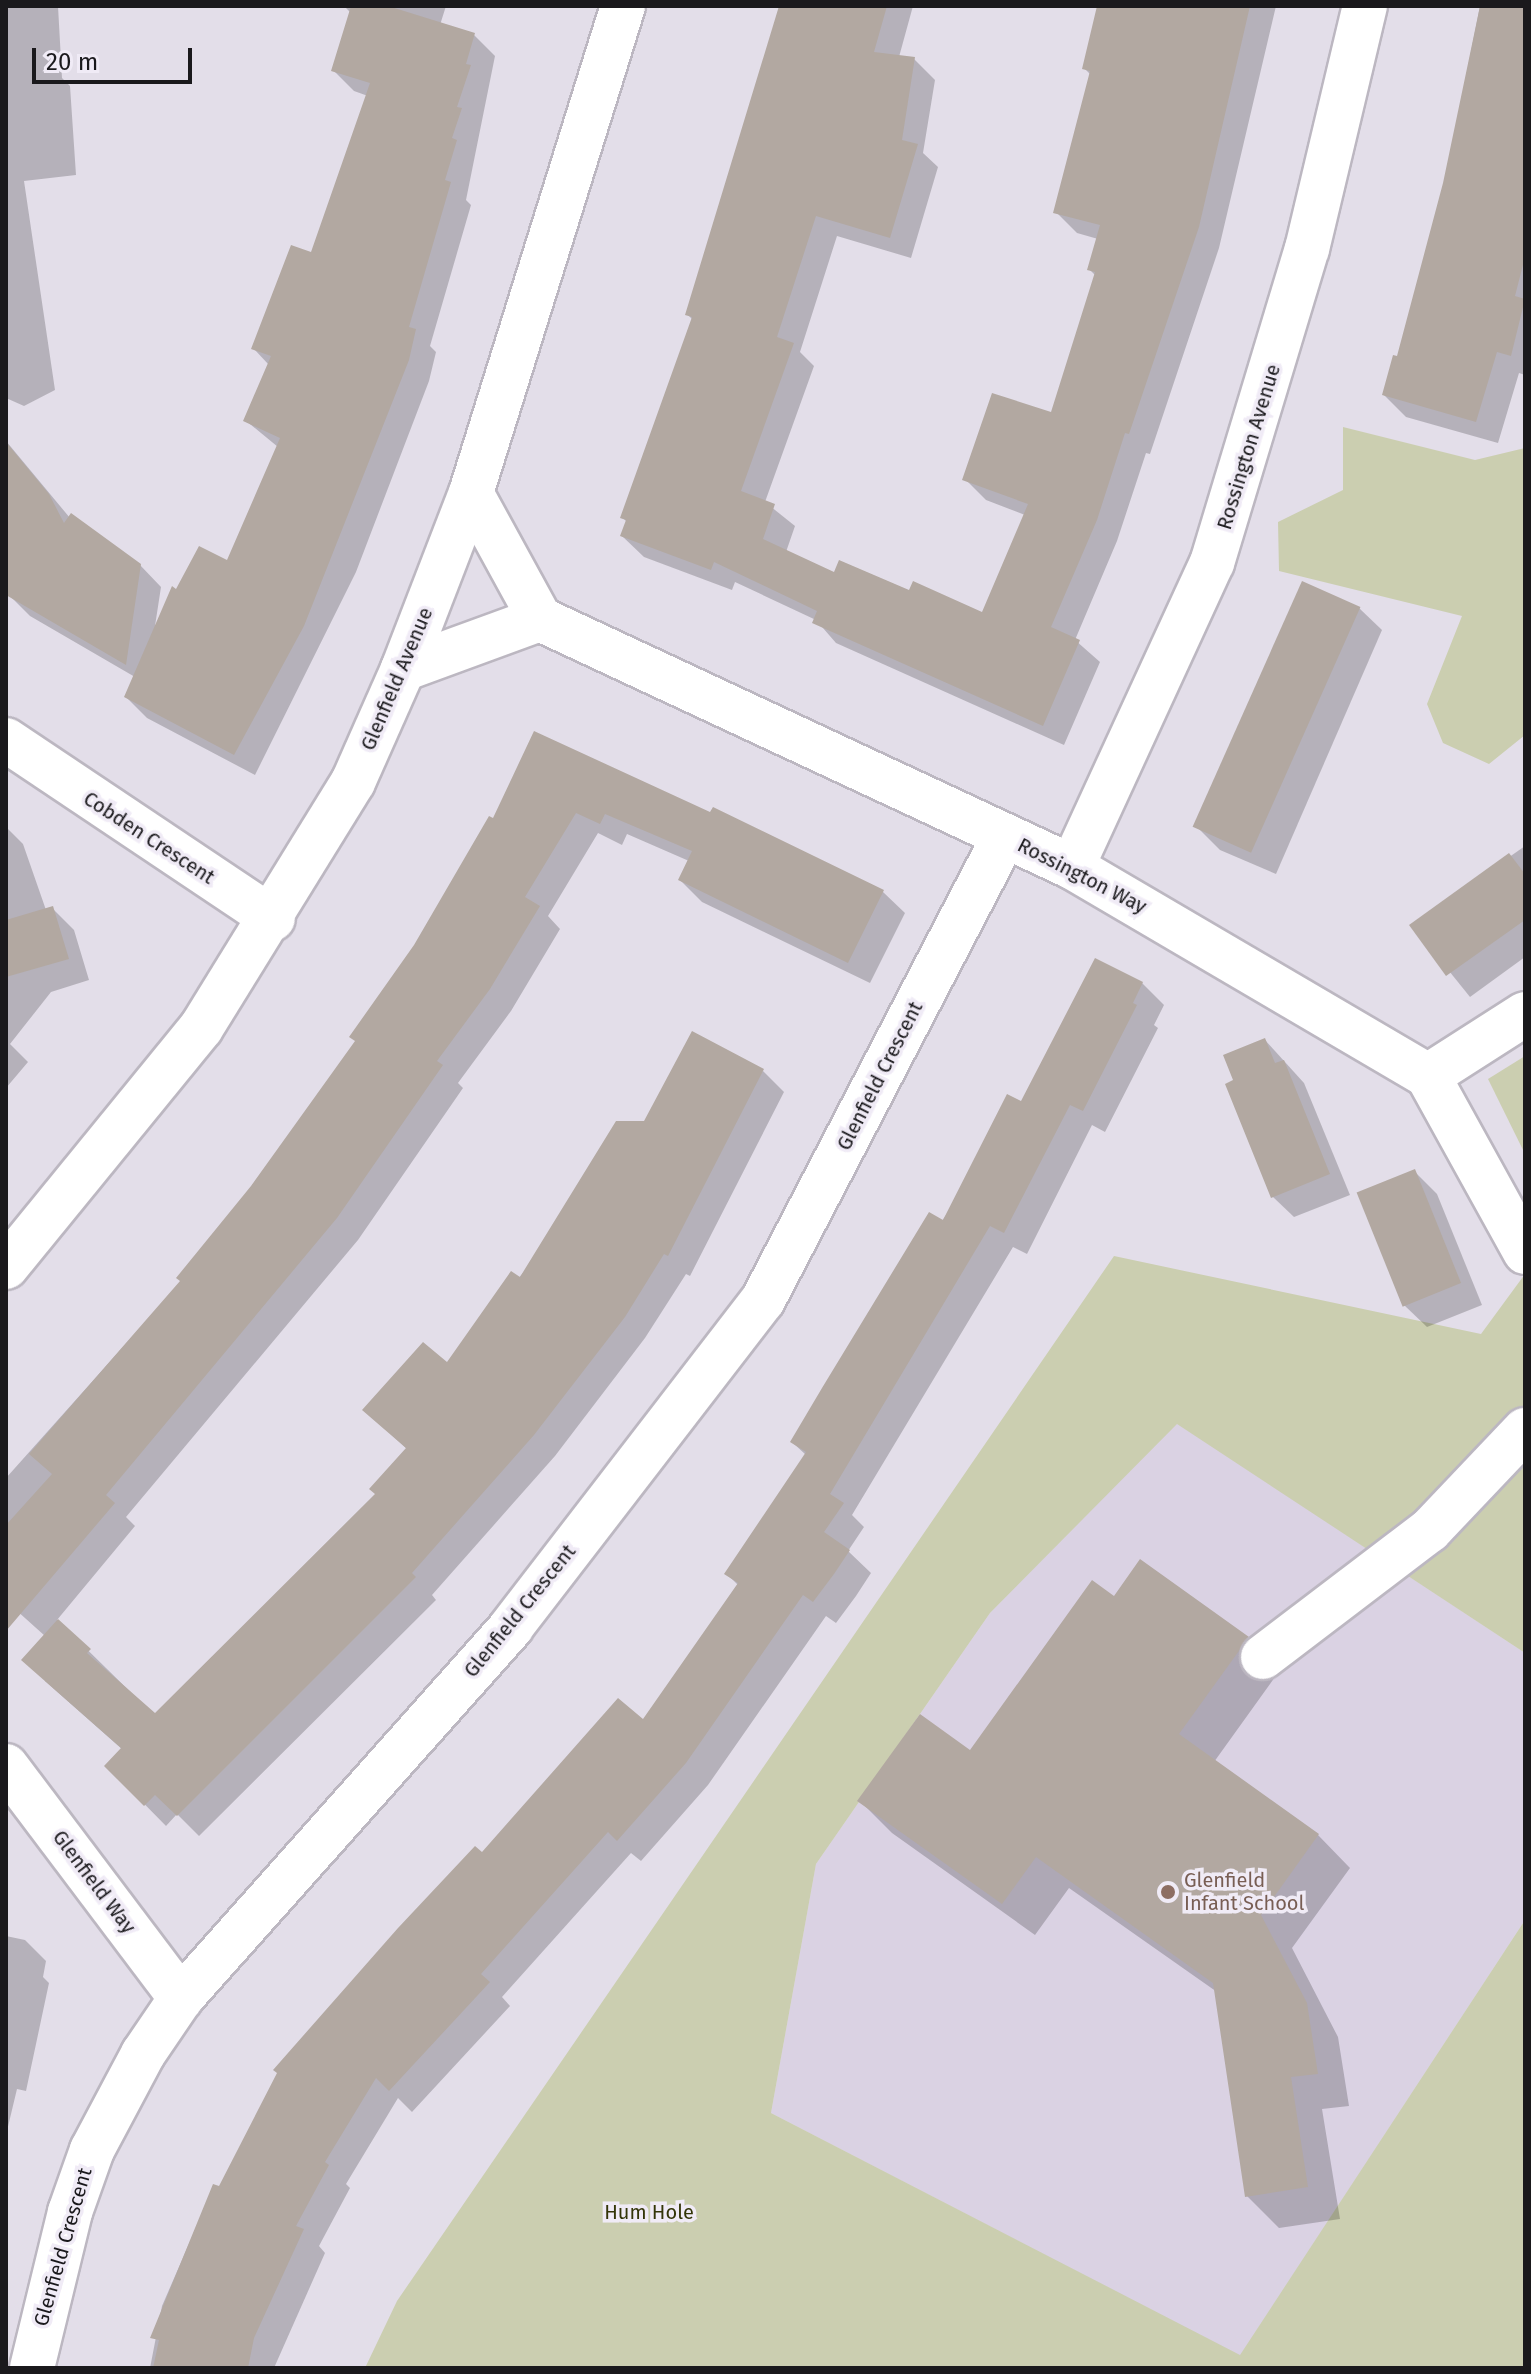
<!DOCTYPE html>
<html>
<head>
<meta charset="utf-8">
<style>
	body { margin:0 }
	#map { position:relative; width:1531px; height:2374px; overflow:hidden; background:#e3dee9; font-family:"Fira Sans",sans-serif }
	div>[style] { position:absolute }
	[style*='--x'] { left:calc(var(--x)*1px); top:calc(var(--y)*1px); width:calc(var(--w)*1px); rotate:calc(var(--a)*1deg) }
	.built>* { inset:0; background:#dad2e3 }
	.green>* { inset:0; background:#cbceb0 }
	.shadow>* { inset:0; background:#0003 }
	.building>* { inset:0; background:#b2a8a1; transform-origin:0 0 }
	.roads { filter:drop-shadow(2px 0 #bcb7c1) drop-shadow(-2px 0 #bcb7c1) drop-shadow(0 2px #bcb7c1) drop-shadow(0 -2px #bcb7c1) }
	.minor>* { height:44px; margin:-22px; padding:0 22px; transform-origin:22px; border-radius:22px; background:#fff }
	.dots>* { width:22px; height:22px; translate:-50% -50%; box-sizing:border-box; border:4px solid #f0ebf6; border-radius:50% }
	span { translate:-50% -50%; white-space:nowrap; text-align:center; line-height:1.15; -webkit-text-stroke:7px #f0ebf6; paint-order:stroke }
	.street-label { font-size:20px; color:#1a191c }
	.education-label { font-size:20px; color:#785e54 }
	.left { translate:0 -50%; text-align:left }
	.park-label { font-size:20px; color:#333508 }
	.frame { position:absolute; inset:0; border:8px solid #1a191c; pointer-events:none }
	.scale { position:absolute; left:32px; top:48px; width:160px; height:36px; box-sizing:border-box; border:4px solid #1a191c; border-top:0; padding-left:10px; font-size:24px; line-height:28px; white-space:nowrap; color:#1a191c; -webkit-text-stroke:6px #f0ebf6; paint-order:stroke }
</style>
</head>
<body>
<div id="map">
	<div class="built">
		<i style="clip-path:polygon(1177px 1423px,1525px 1653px,1525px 1920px,1240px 2356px,771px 2113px,816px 1864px,990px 1613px)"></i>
	</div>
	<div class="green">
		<i style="clip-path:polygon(1343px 427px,1475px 460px,1525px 448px,1525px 735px,1489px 764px,1443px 743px,1427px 704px,1462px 616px,1279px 571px,1278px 522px,1343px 490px)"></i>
		<i style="clip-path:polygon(1525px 1056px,1525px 1154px,1488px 1079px)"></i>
		<i style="clip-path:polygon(1114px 1256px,1481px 1334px,1525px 1274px,1525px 1653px,1177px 1424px,990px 1613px,816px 1864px,771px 2113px,1240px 2355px,1525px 1920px,1525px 2368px,365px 2368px,397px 2301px)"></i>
	</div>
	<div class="shadow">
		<i style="clip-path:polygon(6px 6px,58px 6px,62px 78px,70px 86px,76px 175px,24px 181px,55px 390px,24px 406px,6px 398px)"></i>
		<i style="clip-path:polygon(344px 6px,446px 6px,440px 25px,474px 35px,495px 56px,466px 200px,471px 205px,430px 346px,436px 352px,429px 381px,356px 572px,255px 775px,147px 718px,126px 697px,135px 677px,30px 616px,9px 595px,6px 441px,70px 518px,140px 565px,161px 587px,155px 626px,177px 592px,228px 563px,278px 447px,245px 420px,269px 365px,253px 348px,312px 254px,368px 96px,354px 91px,333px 70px,351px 13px)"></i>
		<i style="clip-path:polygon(780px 6px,913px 6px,899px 57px,914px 59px,935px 80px,923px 153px,938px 167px,911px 258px,837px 236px,800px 352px,814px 366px,765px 502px,795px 526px,786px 552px,835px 575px,983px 614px,1025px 515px,986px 500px,965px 479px,1053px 415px,1096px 276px,1089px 269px,1098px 239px,1077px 233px,1056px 212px,1091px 75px,1084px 68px,1099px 6px,1276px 6px,1219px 248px,1150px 454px,1146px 453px,1117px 541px,1075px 640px,1100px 662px,1064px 745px,836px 643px,816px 620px,735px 582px,732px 590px,644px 557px,622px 536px,627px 522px,622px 517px,693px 320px,688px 315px)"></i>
		<i style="clip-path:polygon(1480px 6px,1525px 6px,1525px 375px,1519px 373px,1498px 443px,1406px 417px,1384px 395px,1399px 359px,1445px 183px)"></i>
		<i style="clip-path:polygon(1359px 608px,1382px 630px,1276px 874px,1220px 850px,1198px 828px)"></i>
		<i style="clip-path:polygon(535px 734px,883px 892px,905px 913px,870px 983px,702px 902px,680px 880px,689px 861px,627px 834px,622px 845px,598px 833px,548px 916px,560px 929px,511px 1011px,458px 1083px,463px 1088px,358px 1240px,126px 1517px,135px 1526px,57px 1620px,155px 1716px,377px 1494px,408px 1450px,365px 1410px,448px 1365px,645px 1123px,763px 1071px,784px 1092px,690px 1276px,686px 1274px,645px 1338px,555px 1456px,432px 1595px,436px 1600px,199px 1836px,177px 1814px,166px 1826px,107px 1766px,123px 1750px,45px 1681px,45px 1636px,6px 1601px,6px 1478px,182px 1281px,357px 1042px,494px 821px)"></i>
		<i style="clip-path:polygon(6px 827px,23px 844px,46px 910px,52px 908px,74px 930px,89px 980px,51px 992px,10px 1044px,28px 1062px,6px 1088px)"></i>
		<i style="clip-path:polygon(1525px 846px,1525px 957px,1470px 997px,1412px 925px)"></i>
		<i style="clip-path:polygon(1142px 983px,1164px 1005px,1154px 1025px,1158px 1028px,1105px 1132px,1092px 1125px,1027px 1254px,1013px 1247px,852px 1515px,864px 1527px,848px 1551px,871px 1573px,856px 1596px,836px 1623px,826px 1616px,708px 1785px,641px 1861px,631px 1853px,502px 1997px,510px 2006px,412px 2112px,398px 2098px,346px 2184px,350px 2188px,319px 2246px,325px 2253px,274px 2368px,150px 2368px,162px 2306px,214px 2186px,219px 2188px,482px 1855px,643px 1722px,738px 1585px,726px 1573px,806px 1455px,792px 1442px,1022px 1103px)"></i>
		<i style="clip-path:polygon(1265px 1040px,1304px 1083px,1350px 1195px,1294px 1217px,1273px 1197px,1236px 1082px)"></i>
		<i style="clip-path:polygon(1415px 1172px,1437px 1194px,1482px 1305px,1427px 1327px,1404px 1305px)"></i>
		<i style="clip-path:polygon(1114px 1599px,1247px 1638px,1280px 1670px,1214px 1762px,1318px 1835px,1350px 1868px,1292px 1948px,1338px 2037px,1349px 2106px,1322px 2109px,1340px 2219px,1279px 2228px,1247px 2196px,1217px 1992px,1069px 1888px,1035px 1935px,892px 1833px,860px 1801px,971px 1753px)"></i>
		<i style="clip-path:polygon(6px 1936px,25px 1940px,46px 1961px,43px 1977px,49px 1983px,26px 2091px,17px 2089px,6px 2135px)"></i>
	</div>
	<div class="building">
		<i style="clip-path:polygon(351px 6px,388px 6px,475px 33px,466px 64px,471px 65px,457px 107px,462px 108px,452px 138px,457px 140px,445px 180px,451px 182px,409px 327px,416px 329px,409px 360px,304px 626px,234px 755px,124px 697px,172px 586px,176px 589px,199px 546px,227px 560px,280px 438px,243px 421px,271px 356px,251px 349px,291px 245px,311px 252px,370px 83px,331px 71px)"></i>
		<i style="clip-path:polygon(779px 6px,887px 6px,874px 52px,915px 57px,902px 140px,918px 144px,890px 238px,816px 216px,777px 337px,794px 343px,741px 491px,775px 504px,763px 539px,834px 572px,839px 560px,909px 590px,913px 581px,982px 612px,1028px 504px,962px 480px,992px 393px,1051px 412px,1095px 272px,1087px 270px,1100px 225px,1053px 213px,1090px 71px,1082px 69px,1097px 6px,1250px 6px,1199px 227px,1129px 434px,1125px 433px,1097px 520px,1051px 627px,1080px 640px,1043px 726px,812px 623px,817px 611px,714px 562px,711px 570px,620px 536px,626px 520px,620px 518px,692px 317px,685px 315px)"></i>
		<i style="clip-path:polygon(1480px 6px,1525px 6px,1525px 257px,1515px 296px,1525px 299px,1511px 356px,1497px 352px,1476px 422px,1382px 395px,1393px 355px,1397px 356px,1443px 183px)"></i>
		<i style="clip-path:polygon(6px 442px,49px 494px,64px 523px,71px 513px,141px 564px,126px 665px,6px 595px)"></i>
		<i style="left:1302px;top:581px;width:64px;height:269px;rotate:24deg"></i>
		<i style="clip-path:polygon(534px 731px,710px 812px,713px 807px,884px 890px,848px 963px,678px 880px,692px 851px,605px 814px,600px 824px,576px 813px,525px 897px,540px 906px,490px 989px,437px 1061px,443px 1065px,337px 1218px,106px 1495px,115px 1503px,6px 1631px,6px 1525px,52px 1474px,29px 1454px,180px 1281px,176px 1278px,251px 1186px,355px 1041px,349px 1037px,414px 945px,489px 816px,493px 818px)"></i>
		<i style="clip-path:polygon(1509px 853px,1525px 874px,1525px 920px,1446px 976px,1409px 925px)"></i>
		<i style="clip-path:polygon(53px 906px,69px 959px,6px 977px,6px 920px)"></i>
		<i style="clip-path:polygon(1095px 958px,1143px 982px,1133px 1003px,1137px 1005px,1083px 1111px,1070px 1105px,1004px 1233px,990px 1226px,830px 1494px,844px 1503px,824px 1532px,850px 1550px,834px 1574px,813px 1602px,803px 1595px,686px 1763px,617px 1841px,608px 1832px,481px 1974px,490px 1982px,389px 2091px,376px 2078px,325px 2162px,329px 2165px,296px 2226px,304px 2229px,254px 2338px,248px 2368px,153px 2368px,159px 2340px,150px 2338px,213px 2184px,219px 2186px,277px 2073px,273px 2070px,398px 1928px,475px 1846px,482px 1852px,618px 1698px,643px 1719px,738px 1583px,724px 1574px,806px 1452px,790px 1442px,822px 1388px,929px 1212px,943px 1220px,1007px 1094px,1021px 1101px)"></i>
		<i style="clip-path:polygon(692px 1031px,764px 1069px,668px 1256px,664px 1254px,625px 1317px,534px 1435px,412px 1573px,416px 1577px,177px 1816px,155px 1795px,144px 1806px,104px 1766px,121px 1748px,21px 1660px,58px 1619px,91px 1649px,87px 1653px,155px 1713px,375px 1494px,369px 1489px,406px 1448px,362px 1410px,423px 1342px,447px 1362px,511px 1271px,520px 1277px,616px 1121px,644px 1121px)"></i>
		<i style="clip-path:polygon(1265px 1038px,1275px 1063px,1284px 1060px,1330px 1174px,1271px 1198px,1225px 1084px,1233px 1080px,1223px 1055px)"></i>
		<i style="left:1415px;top:1169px;width:123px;height:63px;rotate:68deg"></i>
		<i style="clip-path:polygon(1140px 1559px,1249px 1637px,1179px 1734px,1319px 1834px,1261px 1915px,1307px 2003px,1318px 2074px,1291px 2077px,1308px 2187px,1245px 2197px,1213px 1983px,1036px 1857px,1002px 1904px,857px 1801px,920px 1714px,970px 1750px,1092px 1580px,1114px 1596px)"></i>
	</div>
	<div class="roads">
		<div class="minor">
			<i style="--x:471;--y:493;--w:144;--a:61.3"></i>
			<i style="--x:403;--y:669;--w:146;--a:-20.1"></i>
			<i style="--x:540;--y:619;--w:587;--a:24.99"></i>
			<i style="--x:1072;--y:867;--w:413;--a:30.4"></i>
			<i style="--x:1428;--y:1076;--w:201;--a:61.1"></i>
			<i style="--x:6;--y:740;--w:321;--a:33.8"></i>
			<i style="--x:1072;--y:867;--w:335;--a:-65.3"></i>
			<i style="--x:1212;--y:563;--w:328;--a:-73.2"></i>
			<i style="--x:1307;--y:249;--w:250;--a:-76.6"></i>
			<i style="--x:1428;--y:1076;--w:115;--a:-32.6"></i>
			<i style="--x:6;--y:1267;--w:308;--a:-50.8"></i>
			<i style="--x:201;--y:1028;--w:289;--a:-58.3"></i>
			<i style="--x:353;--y:782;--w:124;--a:-66.1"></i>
			<i style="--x:403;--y:669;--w:189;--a:-68.9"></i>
			<i style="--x:471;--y:493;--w:510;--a:-72.67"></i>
			<i style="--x:1263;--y:1657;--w:210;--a:-37.3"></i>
			<i style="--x:1430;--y:1530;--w:138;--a:-46.5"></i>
			<i style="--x:6;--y:1766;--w:291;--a:53"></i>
			<i style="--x:32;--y:2368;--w:161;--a:-76.3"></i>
			<i style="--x:70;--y:2212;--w:66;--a:-70.5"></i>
			<i style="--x:92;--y:2150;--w:109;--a:-62"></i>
			<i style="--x:143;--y:2054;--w:68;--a:-55.8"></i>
			<i style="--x:181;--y:1998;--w:497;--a:-48.3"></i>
			<i style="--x:511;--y:1627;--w:413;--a:-52.4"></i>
			<i style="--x:763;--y:1300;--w:522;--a:-62.5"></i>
		</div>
	</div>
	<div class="dots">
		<i style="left:1168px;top:1892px;background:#8d6e63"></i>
	</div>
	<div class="street-label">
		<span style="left:1249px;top:447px;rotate:-73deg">Rossington Avenue</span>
		<span style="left:397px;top:679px;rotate:-67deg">Glenfield Avenue</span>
		<span style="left:149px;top:838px;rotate:33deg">Cobden Crescent</span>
		<span style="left:1082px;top:876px;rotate:27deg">Rossington Way</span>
		<span style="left:880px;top:1076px;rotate:-63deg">Glenfield Crescent</span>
		<span style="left:520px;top:1611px;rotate:-51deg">Glenfield Crescent</span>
		<span style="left:94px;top:1882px;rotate:53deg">Glenfield Way</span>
		<span style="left:63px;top:2247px;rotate:-74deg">Glenfield Crescent</span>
	</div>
	<div class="education-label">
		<span class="left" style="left:1184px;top:1892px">Glenfield<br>Infant School</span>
	</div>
	<div class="park-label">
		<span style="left:649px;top:2212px">Hum Hole</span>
	</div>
	<div class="frame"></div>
	<div class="scale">20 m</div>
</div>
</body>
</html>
